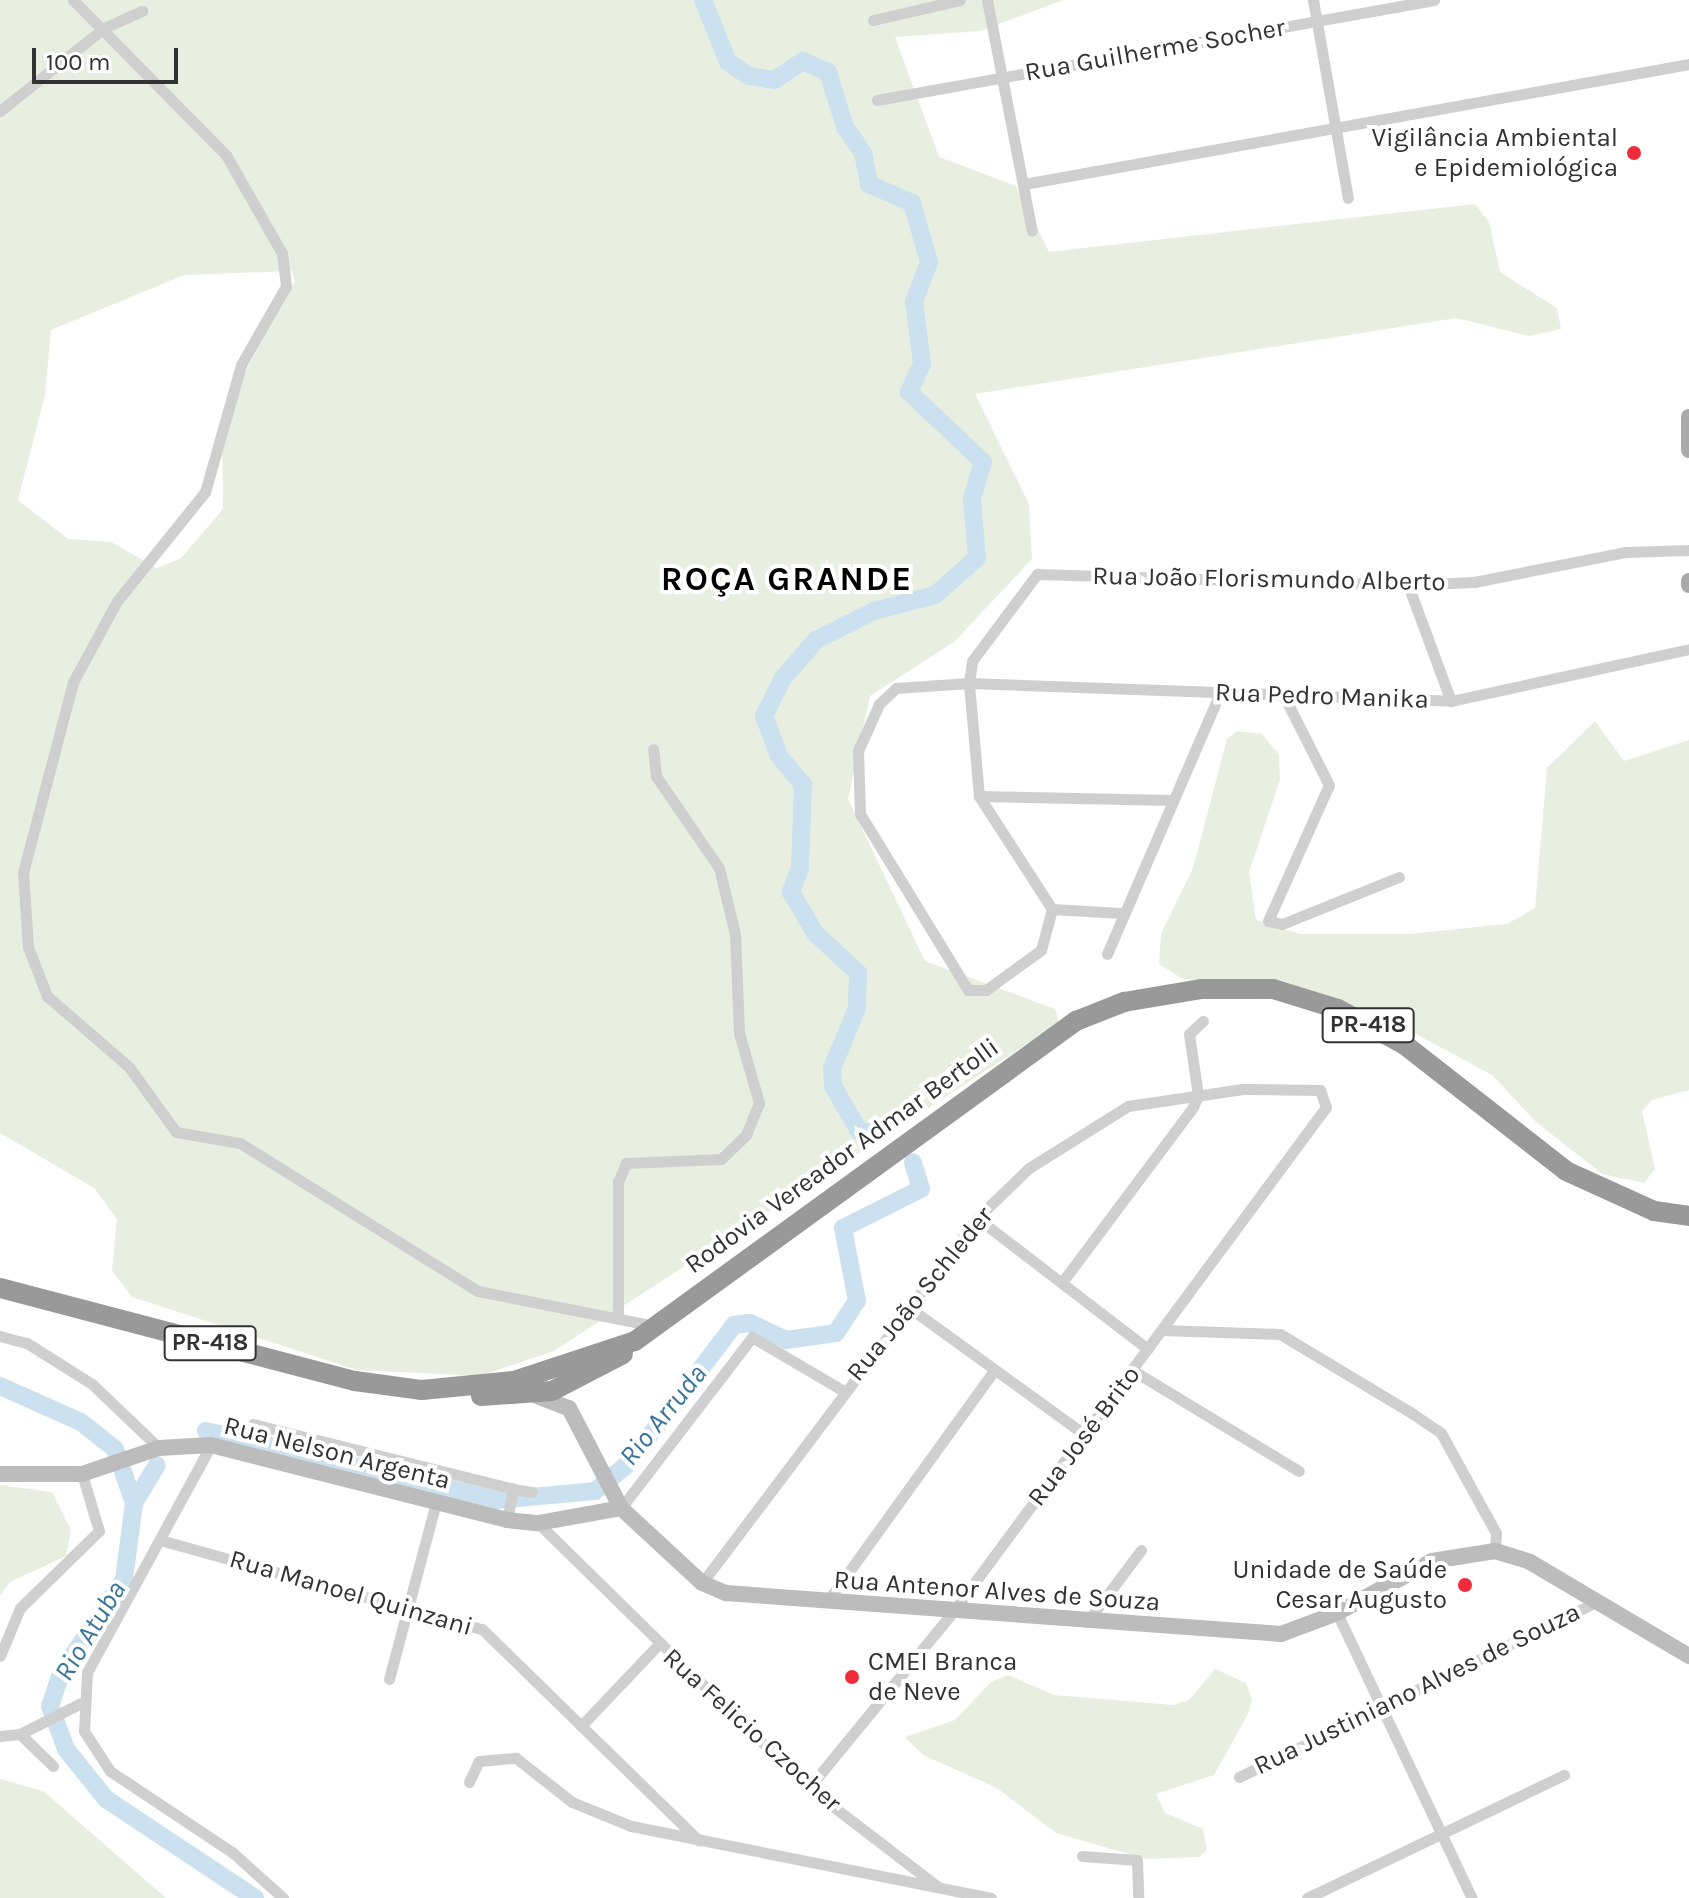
<!DOCTYPE html>
<html>
<head>
<meta charset="utf-8">
<style>
	body { margin:0 }
	#map { position:relative; width:1689px; height:1898px; overflow:hidden; background:#fff; font-family:Karla,sans-serif }
	div>[style] { position:absolute }
	[style*='--x'] { left:calc(var(--x)*1px); top:calc(var(--y)*1px); width:calc(var(--w)*1px); rotate:calc(var(--a)*1deg) }
	.green>* { inset:0; background:#e8efe0 }
	.river>* { height:18px; margin:-9px; padding:0 9px; transform-origin:9px; border-radius:9px; background:#cbe1ef }
	.street>* { height:11px; margin:-5.5px; padding:0 5.5px; transform-origin:5.5px; border-radius:5.5px; background:#cfcfcf }
	.secondary>* { height:16px; margin:-8px; padding:0 8px; transform-origin:8px; border-radius:8px; background:#bcbcbc }
	.primary>* { height:16px; margin:-8px; padding:0 8px; transform-origin:8px; border-radius:8px; background:#aaa }
	.highway>* { height:20px; margin:-10px; padding:0 10px; transform-origin:10px; border-radius:10px; background:#999 }
	.dots>* { width:22px; height:22px; translate:-50% -50%; box-sizing:border-box; border:4px solid #fff; border-radius:50% }
	span { translate:-50% -50%; white-space:nowrap; text-align:center; line-height:1.15; -webkit-text-stroke:8px #fff; paint-order:stroke }
	.shield-label span { padding:2px 6px; background:#fff; border:2px solid; border-radius:6px; -webkit-text-stroke-width:0 }
	.shield-label { font-size:24px; color:#323232; font-weight:700 }
	.street-label { font-size:26px; color:#323232 }
	.poi-label { font-size:26px; color:#323232 }
	.right { translate:-100% -50%; text-align:right }
	.left { translate:0 -50%; text-align:left }
	.water-label { font-size:28px; color:#39749a; font-style:italic }
	.district-label { font-size:34px; color:#000; font-weight:700; letter-spacing:2px }
	.scale { position:absolute; left:32px; top:48px; width:146px; height:36px; box-sizing:border-box; border:4px solid #323232; border-top:0; padding-left:10px; font-size:24px; line-height:28px; white-space:nowrap; color:#323232; -webkit-text-stroke:6px #fff; paint-order:stroke }
</style>
</head>
<body>
<div id="map">
	<div class="green">
		<i style="clip-path:polygon(evenodd,0 0,1063px 0,981px 31px,895px 37px,939px 157px,1016px 186px,1049px 252px,1475px 204px,1489px 222px,1500px 272px,1557px 308px,1561px 329px,1529px 336px,1456px 318px,975px 394px,1029px 504px,1032px 559px,954px 642px,870px 696px,848px 799px,925px 961px,1055px 1009px,1059px 1023px,554px 1351px,480px 1376px,357px 1370px,132px 1297px,112px 1271px,117px 1219px,94px 1188px,0 1133px,0 0,292px 271px,295px 281px,222px 414px,223px 509px,181px 558px,157px 568px,111px 542px,68px 539px,18px 500px,45px 395px,51px 330px,184px 275px,292px 271px)"></i>
		<i style="clip-path:polygon(1595px 721px,1624px 761px,1689px 740px,1689px 1090px,1652px 1100px,1642px 1111px,1655px 1169px,1644px 1183px,1602px 1174px,1535px 1121px,1492px 1075px,1399px 1025px,1296px 992px,1183px 979px,1159px 964px,1161px 934px,1193px 868px,1227px 739px,1237px 731px,1262px 734px,1279px 755px,1280px 780px,1249px 872px,1256px 920px,1300px 934px,1409px 934px,1507px 924px,1535px 908px,1547px 768px)"></i>
		<i style="clip-path:polygon(0 1485px,52px 1492px,71px 1530px,66px 1556px,10px 1582px,0 1596px)"></i>
		<i style="clip-path:polygon(1215px 1669px,1246px 1683px,1252px 1701px,1247px 1716px,1214px 1775px,1156px 1794px,1165px 1813px,1203px 1829px,1207px 1850px,1199px 1857px,1146px 1859px,1056px 1833px,997px 1788px,923px 1755px,905px 1737px,955px 1720px,991px 1682px,1008px 1675px,1054px 1695px,1173px 1705px,1189px 1700px)"></i>
		<i style="clip-path:polygon(0 1779px,43px 1791px,166px 1898px,0 1898px)"></i>
	</div>
	<div class="river">
		<i style="--x:703;--y:0;--w:67;--a:68"></i>
		<i style="--x:728;--y:62;--w:25;--a:34"></i>
		<i style="--x:749;--y:76;--w:25;--a:9"></i>
		<i style="--x:774;--y:80;--w:35;--a:-33"></i>
		<i style="--x:803;--y:61;--w:27;--a:24"></i>
		<i style="--x:828;--y:72;--w:58;--a:72.8"></i>
		<i style="--x:845;--y:127;--w:32;--a:55"></i>
		<i style="--x:863;--y:153;--w:32;--a:79"></i>
		<i style="--x:869;--y:184;--w:47;--a:23.8"></i>
		<i style="--x:912;--y:203;--w:61;--a:73.9"></i>
		<i style="--x:929;--y:262;--w:43;--a:110.6"></i>
		<i style="--x:914;--y:302;--w:63;--a:82.6"></i>
		<i style="--x:922;--y:364;--w:31;--a:115"></i>
		<i style="--x:909;--y:392;--w:102;--a:43.4"></i>
		<i style="--x:983;--y:462;--w:39;--a:107"></i>
		<i style="--x:972;--y:499;--w:59;--a:85.2"></i>
		<i style="--x:977;--y:558;--w:56;--a:138.6"></i>
		<i style="--x:935;--y:595;--w:63;--a:165.3"></i>
		<i style="--x:874;--y:611;--w:65;--a:153.4"></i>
		<i style="--x:816;--y:640;--w:50;--a:131"></i>
		<i style="--x:783;--y:678;--w:42;--a:116.6"></i>
		<i style="--x:764;--y:716;--w:43;--a:69.4"></i>
		<i style="--x:779;--y:756;--w:38;--a:50"></i>
		<i style="--x:803;--y:785;--w:83;--a:92.1"></i>
		<i style="--x:800;--y:868;--w:26;--a:111"></i>
		<i style="--x:791;--y:892;--w:48;--a:59.7"></i>
		<i style="--x:815;--y:933;--w:59;--a:42.9"></i>
		<i style="--x:858;--y:973;--w:35;--a:92"></i>
		<i style="--x:857;--y:1008;--w:65;--a:112.6"></i>
		<i style="--x:832;--y:1068;--w:18;--a:87"></i>
		<i style="--x:833;--y:1086;--w:52;--a:60"></i>
		<i style="--x:859;--y:1131;--w:17;--a:7"></i>
		<i style="--x:0;--y:1386;--w:89;--a:24"></i>
		<i style="--x:81;--y:1422;--w:43;--a:38.5"></i>
		<i style="--x:115;--y:1449;--w:57;--a:70.6"></i>
		<i style="--x:134;--y:1503;--w:77;--a:97.5"></i>
		<i style="--x:124;--y:1579;--w:113;--a:123.8"></i>
		<i style="--x:61;--y:1673;--w:35;--a:108"></i>
		<i style="--x:50;--y:1706;--w:46;--a:69.6"></i>
		<i style="--x:66;--y:1749;--w:64;--a:51.3"></i>
		<i style="--x:106;--y:1799;--w:179;--a:33.6"></i>
		<i style="--x:206;--y:1431;--w:299;--a:13.3"></i>
		<i style="--x:497;--y:1500;--w:98;--a:-5.2"></i>
		<i style="--x:595;--y:1491;--w:44;--a:-39.5"></i>
		<i style="--x:629;--y:1463;--w:173;--a:-52.7"></i>
		<i style="--x:734;--y:1325;--w:16;--a:-7"></i>
		<i style="--x:750;--y:1323;--w:40;--a:25"></i>
		<i style="--x:786;--y:1340;--w:50;--a:-8"></i>
		<i style="--x:836;--y:1333;--w:38;--a:-57"></i>
		<i style="--x:857;--y:1301;--w:74;--a:-100.9"></i>
		<i style="--x:843;--y:1228;--w:87;--a:-26.6"></i>
		<i style="--x:921;--y:1189;--w:28;--a:-107"></i>
		<i style="--x:134;--y:1503;--w:44;--a:-58.8"></i>
	</div>
	<div class="street">
		<i style="--x:73;--y:0;--w:218;--a:45.4"></i>
		<i style="--x:226;--y:155;--w:113;--a:60.3"></i>
		<i style="--x:282;--y:253;--w:33;--a:83"></i>
		<i style="--x:286;--y:286;--w:91;--a:119.7"></i>
		<i style="--x:241;--y:365;--w:132;--a:105.8"></i>
		<i style="--x:205;--y:492;--w:140;--a:128.9"></i>
		<i style="--x:117;--y:601;--w:92;--a:118.5"></i>
		<i style="--x:73;--y:682;--w:196;--a:104.7"></i>
		<i style="--x:23;--y:872;--w:75;--a:86.2"></i>
		<i style="--x:28;--y:947;--w:53;--a:68.8"></i>
		<i style="--x:47;--y:996;--w:108;--a:40.9"></i>
		<i style="--x:129;--y:1067;--w:80;--a:54.1"></i>
		<i style="--x:176;--y:1132;--w:65;--a:9.8"></i>
		<i style="--x:240;--y:1143;--w:280;--a:31.9"></i>
		<i style="--x:478;--y:1291;--w:179;--a:11.2"></i>
		<i style="--x:987;--y:0;--w:235;--a:79"></i>
		<i style="--x:1313;--y:0;--w:201;--a:80"></i>
		<i style="--x:873;--y:20;--w:89;--a:-12.9"></i>
		<i style="--x:877;--y:100;--w:566;--a:-10.18"></i>
		<i style="--x:0;--y:111;--w:133;--a:-38.6"></i>
		<i style="--x:104;--y:28;--w:42;--a:-24.1"></i>
		<i style="--x:1024;--y:184;--w:676;--a:-10.23"></i>
		<i style="--x:1408;--y:585;--w:124;--a:69.7"></i>
		<i style="--x:1283;--y:694;--w:102;--a:63.2"></i>
		<i style="--x:1329;--y:785;--w:149;--a:114.2"></i>
		<i style="--x:1268;--y:921;--w:14;--a:12"></i>
		<i style="--x:1282;--y:924;--w:126;--a:-21.9"></i>
		<i style="--x:979;--y:796;--w:193;--a:1.2"></i>
		<i style="--x:1052;--y:909;--w:135;--a:-122.9"></i>
		<i style="--x:979;--y:796;--w:113;--a:-95.1"></i>
		<i style="--x:969;--y:683;--w:482;--a:2.1"></i>
		<i style="--x:1451;--y:701;--w:244;--a:-12.3"></i>
		<i style="--x:1120;--y:913;--w:68;--a:-176.6"></i>
		<i style="--x:1052;--y:909;--w:42;--a:105"></i>
		<i style="--x:1041;--y:950;--w:68;--a:144"></i>
		<i style="--x:986;--y:990;--w:18;--a:180"></i>
		<i style="--x:968;--y:990;--w:206;--a:-121.5"></i>
		<i style="--x:860;--y:814;--w:63;--a:-91.8"></i>
		<i style="--x:858;--y:751;--w:51;--a:-65.9"></i>
		<i style="--x:879;--y:704;--w:23;--a:-43"></i>
		<i style="--x:896;--y:688;--w:73;--a:-3.9"></i>
		<i style="--x:969;--y:683;--w:22;--a:-82"></i>
		<i style="--x:972;--y:661;--w:109;--a:-53.2"></i>
		<i style="--x:1037;--y:574;--w:371;--a:1.7"></i>
		<i style="--x:1408;--y:585;--w:66;--a:-2.6"></i>
		<i style="--x:1474;--y:582;--w:154;--a:-11.2"></i>
		<i style="--x:1625;--y:552;--w:64;--a:-1.8"></i>
		<i style="--x:1107;--y:954;--w:287;--a:-66.6"></i>
		<i style="--x:977;--y:1218;--w:215;--a:37.5"></i>
		<i style="--x:1063;--y:1281;--w:217;--a:-53.2"></i>
		<i style="--x:1193;--y:1107;--w:13;--a:-67"></i>
		<i style="--x:1198;--y:1095;--w:62;--a:-98.4"></i>
		<i style="--x:1189;--y:1034;--w:19;--a:-43"></i>
		<i style="--x:907;--y:1306;--w:220;--a:35.9"></i>
		<i style="--x:618;--y:1318;--w:136;--a:-90"></i>
		<i style="--x:618;--y:1182;--w:21;--a:-67"></i>
		<i style="--x:626;--y:1163;--w:95;--a:-2.4"></i>
		<i style="--x:721;--y:1159;--w:35;--a:-44"></i>
		<i style="--x:746;--y:1135;--w:35;--a:-68"></i>
		<i style="--x:759;--y:1103;--w:73;--a:-105.9"></i>
		<i style="--x:739;--y:1033;--w:99;--a:-92.3"></i>
		<i style="--x:735;--y:934;--w:68;--a:-103.6"></i>
		<i style="--x:719;--y:868;--w:112;--a:-124.4"></i>
		<i style="--x:656;--y:776;--w:27;--a:-96"></i>
		<i style="--x:1162;--y:1330;--w:118;--a:1.9"></i>
		<i style="--x:1280;--y:1334;--w:155;--a:31"></i>
		<i style="--x:1413;--y:1414;--w:34;--a:34"></i>
		<i style="--x:1441;--y:1433;--w:114;--a:61.2"></i>
		<i style="--x:1496;--y:1533;--w:18;--a:93"></i>
		<i style="--x:0;--y:1336;--w:28;--a:15"></i>
		<i style="--x:27;--y:1343;--w:77;--a:32.2"></i>
		<i style="--x:92;--y:1384;--w:93;--a:43.7"></i>
		<i style="--x:1132;--y:1370;--w:195;--a:31.2"></i>
		<i style="--x:253;--y:1424;--w:268;--a:14"></i>
		<i style="--x:211;--y:1445;--w:259;--a:118.6"></i>
		<i style="--x:87;--y:1672;--w:59;--a:92.9"></i>
		<i style="--x:84;--y:1731;--w:48;--a:57"></i>
		<i style="--x:110;--y:1771;--w:146;--a:33.6"></i>
		<i style="--x:232;--y:1852;--w:69;--a:42"></i>
		<i style="--x:621;--y:1508;--w:215;--a:-52.5"></i>
		<i style="--x:752;--y:1337;--w:104;--a:30.5"></i>
		<i style="--x:507;--y:1520;--w:32;--a:-79"></i>
		<i style="--x:513;--y:1489;--w:19;--a:9"></i>
		<i style="--x:538;--y:1523;--w:379;--a:44.4"></i>
		<i style="--x:809;--y:1788;--w:163;--a:37.5"></i>
		<i style="--x:160;--y:1540;--w:334;--a:15.5"></i>
		<i style="--x:482;--y:1629;--w:303;--a:44.3"></i>
		<i style="--x:702;--y:1583;--w:457;--a:-53"></i>
		<i style="--x:977;--y:1218;--w:72;--a:-43.9"></i>
		<i style="--x:1029;--y:1168;--w:117;--a:-32.1"></i>
		<i style="--x:1128;--y:1106;--w:116;--a:-8.4"></i>
		<i style="--x:1243;--y:1089;--w:77;--a:0.7"></i>
		<i style="--x:1320;--y:1090;--w:18;--a:71"></i>
		<i style="--x:1326;--y:1107;--w:629;--a:126.47"></i>
		<i style="--x:952;--y:1613;--w:226;--a:129.3"></i>
		<i style="--x:827;--y:1602;--w:284;--a:-54.2"></i>
		<i style="--x:1337;--y:1613;--w:315;--a:64.7"></i>
		<i style="--x:1087;--y:1622;--w:90;--a:-53.1"></i>
		<i style="--x:0;--y:1656;--w:52;--a:-67.4"></i>
		<i style="--x:20;--y:1608;--w:110;--a:-44.3"></i>
		<i style="--x:99;--y:1531;--w:59;--a:-106.6"></i>
		<i style="--x:389;--y:1679;--w:183;--a:-75.1"></i>
		<i style="--x:581;--y:1726;--w:112;--a:-46.5"></i>
		<i style="--x:20;--y:1734;--w:46;--a:44.1"></i>
		<i style="--x:0;--y:1736;--w:20;--a:-6"></i>
		<i style="--x:20;--y:1734;--w:68;--a:-26.9"></i>
		<i style="--x:1239;--y:1777;--w:398;--a:-26.1"></i>
		<i style="--x:469;--y:1782;--w:23;--a:-65"></i>
		<i style="--x:479;--y:1761;--w:37;--a:-5"></i>
		<i style="--x:516;--y:1758;--w:71;--a:38.2"></i>
		<i style="--x:572;--y:1802;--w:64;--a:22.1"></i>
		<i style="--x:631;--y:1826;--w:367;--a:11.3"></i>
		<i style="--x:1082;--y:1856;--w:55;--a:4.2"></i>
		<i style="--x:1137;--y:1860;--w:38;--a:88"></i>
		<i style="--x:1307;--y:1898;--w:285;--a:-25.6"></i>
	</div>
	<div class="secondary">
		<i style="--x:537;--y:1396;--w:34;--a:21"></i>
		<i style="--x:569;--y:1408;--w:113;--a:62.5"></i>
		<i style="--x:621;--y:1508;--w:110;--a:42.8"></i>
		<i style="--x:702;--y:1583;--w:26;--a:23"></i>
		<i style="--x:726;--y:1593;--w:557;--a:4.22"></i>
		<i style="--x:1281;--y:1634;--w:60;--a:-20.6"></i>
		<i style="--x:1337;--y:1613;--w:108;--a:-28.7"></i>
		<i style="--x:1432;--y:1561;--w:64;--a:-9"></i>
		<i style="--x:1495;--y:1551;--w:37;--a:17"></i>
		<i style="--x:1530;--y:1562;--w:185;--a:30.6"></i>
		<i style="--x:0;--y:1474;--w:82;--a:0"></i>
		<i style="--x:82;--y:1474;--w:81;--a:-18.7"></i>
		<i style="--x:159;--y:1448;--w:52;--a:-3.3"></i>
		<i style="--x:211;--y:1445;--w:305;--a:14.2"></i>
		<i style="--x:507;--y:1520;--w:31;--a:6"></i>
		<i style="--x:538;--y:1523;--w:84;--a:-10.2"></i>
	</div>
	<div class="primary">
		<i style="--x:1689;--y:417;--w:33;--a:90"></i>
		<i style="--x:1689;--y:581;--w:4;--a:90"></i>
	</div>
	<div class="highway">
		<i style="--x:0;--y:1288;--w:367;--a:14.7"></i>
		<i style="--x:355;--y:1381;--w:68;--a:7.7"></i>
		<i style="--x:422;--y:1390;--w:92;--a:-5.6"></i>
		<i style="--x:514;--y:1381;--w:127;--a:-18.3"></i>
		<i style="--x:635;--y:1341;--w:545;--a:-35.97"></i>
		<i style="--x:1076;--y:1021;--w:52;--a:-21.6"></i>
		<i style="--x:1124;--y:1002;--w:79;--a:-9.5"></i>
		<i style="--x:1202;--y:989;--w:71;--a:0"></i>
		<i style="--x:1273;--y:989;--w:68;--a:17.1"></i>
		<i style="--x:1338;--y:1009;--w:76;--a:28.2"></i>
		<i style="--x:1405;--y:1045;--w:204;--a:38"></i>
		<i style="--x:1566;--y:1171;--w:97;--a:24.4"></i>
		<i style="--x:1654;--y:1211;--w:35;--a:8"></i>
		<i style="--x:481;--y:1396;--w:71;--a:-4"></i>
		<i style="--x:552;--y:1391;--w:80;--a:-27.5"></i>
	</div>
	<div class="dots">
		<i style="left:1634px;top:153px;background:#f02c3a"></i>
		<i style="left:1465px;top:1585px;background:#f02c3a"></i>
		<i style="left:852px;top:1677px;background:#f02c3a"></i>
	</div>
	<div class="shield-label">
		<span style="left:1368px;top:1025px">PR-418</span>
		<span style="left:210px;top:1343px">PR-418</span>
	</div>
	<div class="street-label">
		<span style="left:1155px;top:50px;rotate:-10deg">Rua Guilherme Socher</span>
		<span style="left:1269px;top:579px;rotate:1deg">Rua João Florismundo Alberto</span>
		<span style="left:1322px;top:696px;rotate:2deg">Rua Pedro Manika</span>
		<span style="left:842px;top:1156px;rotate:-36deg">Rodovia Vereador Admar Bertolli</span>
		<span style="left:920px;top:1294px;rotate:-51deg">Rua João Schleder</span>
		<span style="left:1084px;top:1436px;rotate:-53deg">Rua José Brito</span>
		<span style="left:337px;top:1453px;rotate:14deg">Rua Nelson Argenta</span>
		<span style="left:997px;top:1591px;rotate:4deg">Rua Antenor Alves de Souza</span>
		<span style="left:351px;top:1593px;rotate:16deg">Rua Manoel Quinzani</span>
		<span style="left:1417px;top:1689px;rotate:-26deg">Rua Justiniano Alves de Souza</span>
		<span style="left:752px;top:1730px;rotate:42deg">Rua Felicio Czocher</span>
	</div>
	<div class="poi-label">
		<span class="right" style="left:1618px;top:153px">Vigilância Ambiental<br>e Epidemiológica</span>
		<span class="right" style="left:1447px;top:1585px">Unidade de Saúde<br>Cesar Augusto</span>
		<span class="left" style="left:868px;top:1677px">CMEI Branca<br>de Neve</span>
	</div>
	<div class="water-label">
		<span style="left:663px;top:1415px;rotate:-51deg">Rio Arruda</span>
		<span style="left:90px;top:1631px;rotate:-59deg">Rio Atuba</span>
	</div>
	<div class="district-label">
		<span style="left:787px;top:580px">ROÇA GRANDE</span>
	</div>
	<div class="scale">100 m</div>
</div>
</body>
</html>
